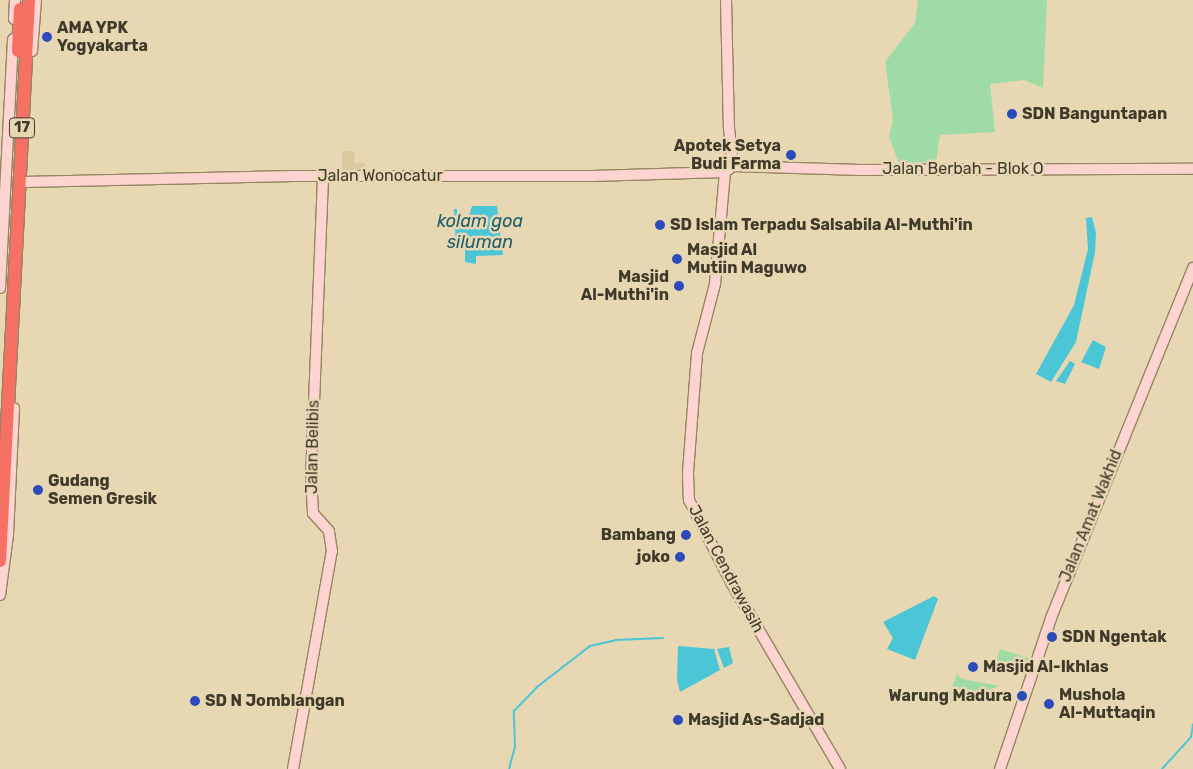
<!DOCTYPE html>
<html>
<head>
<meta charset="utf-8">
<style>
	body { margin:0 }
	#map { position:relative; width:1193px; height:769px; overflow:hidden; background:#e7d7b3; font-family:Rubik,sans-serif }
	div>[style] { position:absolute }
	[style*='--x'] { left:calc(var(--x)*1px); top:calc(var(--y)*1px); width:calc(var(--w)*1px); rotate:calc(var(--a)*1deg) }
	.built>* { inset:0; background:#dcca9e }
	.green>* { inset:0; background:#9fdba5; transform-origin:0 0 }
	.water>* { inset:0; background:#4bc6d6 }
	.stream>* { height:2px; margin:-1px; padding:0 1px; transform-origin:1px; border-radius:1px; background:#4bc6d6 }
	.roads { filter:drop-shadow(1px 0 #948563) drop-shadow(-1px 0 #948563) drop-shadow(0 1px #948563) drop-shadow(0 -1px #948563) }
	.secondary>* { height:10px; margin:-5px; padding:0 5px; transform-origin:5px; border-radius:5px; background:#fdd4d0 }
	.highway>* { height:12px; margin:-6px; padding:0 6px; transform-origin:6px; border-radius:6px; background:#f77064 }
	.dots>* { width:14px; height:14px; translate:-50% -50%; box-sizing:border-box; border:2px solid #e7d7b3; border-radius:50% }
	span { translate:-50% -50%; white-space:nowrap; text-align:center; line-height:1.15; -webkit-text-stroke:5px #e7d7b3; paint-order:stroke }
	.shield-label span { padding:1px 4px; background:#e7d7b3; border:1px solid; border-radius:4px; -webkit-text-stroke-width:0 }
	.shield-label { font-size:15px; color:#403a2b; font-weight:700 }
	.poi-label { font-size:16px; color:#403a2b; font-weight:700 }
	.left { translate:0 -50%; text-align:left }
	.right { translate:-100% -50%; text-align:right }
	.street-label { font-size:16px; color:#403a2b }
	.water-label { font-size:18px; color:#1c6068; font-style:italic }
</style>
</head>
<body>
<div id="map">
	<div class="built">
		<i style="clip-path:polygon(342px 151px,354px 151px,355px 163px,365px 163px,365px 174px,342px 171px)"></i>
	</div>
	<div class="green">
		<i style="clip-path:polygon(918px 0,1047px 0,1043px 88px,1024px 80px,990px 84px,995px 132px,940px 135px,936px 162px,899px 163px,889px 137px,893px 119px,885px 62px,915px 23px)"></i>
		<i style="left:1000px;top:649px;width:33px;height:16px;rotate:18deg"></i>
		<i style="clip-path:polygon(957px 674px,962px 679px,999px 686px,945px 705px)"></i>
	</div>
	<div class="water">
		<i style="clip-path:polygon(472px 206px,497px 206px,503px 255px,476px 256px,476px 264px,465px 262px,465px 245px,456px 246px,454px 209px,457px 209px,457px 216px,469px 216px)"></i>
		<i style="clip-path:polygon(1092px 217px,1096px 233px,1095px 252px,1076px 342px,1051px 382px,1036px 374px,1074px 305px,1088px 249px,1086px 218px)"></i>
		<i style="clip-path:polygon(1093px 340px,1106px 347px,1099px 369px,1081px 362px)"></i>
		<i style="clip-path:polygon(1070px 361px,1075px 364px,1065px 384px,1056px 381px)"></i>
		<i style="clip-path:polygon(934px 596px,938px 599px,915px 660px,887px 649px,893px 638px,883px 622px)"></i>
		<i style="clip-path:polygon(678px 646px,714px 649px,720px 670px,680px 692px,677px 680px)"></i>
		<i style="clip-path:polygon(729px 647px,733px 663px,724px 668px,717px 649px)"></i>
	</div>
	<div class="stream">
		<i style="--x:509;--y:769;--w:23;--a:-75"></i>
		<i style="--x:515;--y:747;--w:36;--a:-92"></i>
		<i style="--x:514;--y:711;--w:33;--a:-46"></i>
		<i style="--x:537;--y:687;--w:67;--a:-37.7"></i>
		<i style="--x:590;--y:646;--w:27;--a:-13"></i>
		<i style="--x:616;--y:640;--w:47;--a:-2.4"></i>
		<i style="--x:1162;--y:769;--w:43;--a:-47.8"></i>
		<i style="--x:1191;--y:737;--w:13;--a:-81"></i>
	</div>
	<div class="roads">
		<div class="secondary">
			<i style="--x:726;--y:0;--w:128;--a:88.7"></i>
			<i style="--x:729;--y:128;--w:38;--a:84"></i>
			<i style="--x:14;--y:19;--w:19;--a:-87"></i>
			<i style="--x:32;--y:51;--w:51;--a:-85.5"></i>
			<i style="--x:733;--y:166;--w:127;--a:1.8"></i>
			<i style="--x:860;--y:170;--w:333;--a:-0.2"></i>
			<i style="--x:725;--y:172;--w:112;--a:95.1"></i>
			<i style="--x:715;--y:284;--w:71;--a:104.6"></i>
			<i style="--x:697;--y:353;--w:121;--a:94.3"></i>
			<i style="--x:688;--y:474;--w:26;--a:88"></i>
			<i style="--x:689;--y:500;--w:94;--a:62.9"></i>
			<i style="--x:732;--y:584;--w:214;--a:59.7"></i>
			<i style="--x:24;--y:182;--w:269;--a:-1.3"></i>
			<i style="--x:293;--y:176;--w:299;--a:0"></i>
			<i style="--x:592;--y:176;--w:133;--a:-1.7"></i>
			<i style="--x:725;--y:172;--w:10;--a:-37"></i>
			<i style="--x:0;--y:288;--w:249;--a:-87"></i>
			<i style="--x:0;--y:595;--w:61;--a:-82.4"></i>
			<i style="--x:8;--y:535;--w:127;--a:-87.3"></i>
			<i style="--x:293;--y:769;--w:221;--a:-79.9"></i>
			<i style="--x:332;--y:551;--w:20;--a:-99"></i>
			<i style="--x:329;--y:531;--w:24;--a:-132"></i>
			<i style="--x:313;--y:513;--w:36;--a:-93"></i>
			<i style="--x:311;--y:477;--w:301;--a:-87.7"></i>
			<i style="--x:1000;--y:769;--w:159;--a:-71.3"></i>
			<i style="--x:1051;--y:618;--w:378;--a:-67.9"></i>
		</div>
		<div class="highway">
			<i style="--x:18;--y:51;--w:42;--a:-87.3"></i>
			<i style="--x:0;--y:561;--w:562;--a:-87.04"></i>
		</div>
	</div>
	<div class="dots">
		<i style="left:47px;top:37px;background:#2c4aba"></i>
		<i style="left:1012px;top:114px;background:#2c4aba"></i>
		<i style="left:791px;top:155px;background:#2c4aba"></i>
		<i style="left:660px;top:225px;background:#2c4aba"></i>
		<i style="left:677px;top:259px;background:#2c4aba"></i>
		<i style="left:679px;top:286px;background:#2c4aba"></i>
		<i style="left:38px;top:490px;background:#2c4aba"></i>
		<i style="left:686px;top:535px;background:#2c4aba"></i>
		<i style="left:680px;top:557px;background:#2c4aba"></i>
		<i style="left:1052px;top:637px;background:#2c4aba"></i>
		<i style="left:973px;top:667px;background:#2c4aba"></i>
		<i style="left:1022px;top:696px;background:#2c4aba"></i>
		<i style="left:195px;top:701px;background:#2c4aba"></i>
		<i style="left:1049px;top:704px;background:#2c4aba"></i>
		<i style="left:678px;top:720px;background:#2c4aba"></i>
	</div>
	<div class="shield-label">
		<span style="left:22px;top:128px">17</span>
	</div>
	<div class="poi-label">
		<span class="left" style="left:57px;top:37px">AMA YPK<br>Yogyakarta</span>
		<span class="left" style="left:1022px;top:114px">SDN Banguntapan</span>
		<span class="right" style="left:781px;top:155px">Apotek Setya<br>Budi Farma</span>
		<span class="left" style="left:670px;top:225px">SD Islam Terpadu Salsabila Al-Muthi'in</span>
		<span class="left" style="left:687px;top:259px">Masjid Al<br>Mutiin Maguwo</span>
		<span class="right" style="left:669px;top:286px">Masjid<br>Al-Muthi'in</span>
		<span class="left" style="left:48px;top:490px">Gudang<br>Semen Gresik</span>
		<span class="right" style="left:676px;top:535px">Bambang</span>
		<span class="right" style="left:670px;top:557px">joko</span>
		<span class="left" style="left:1062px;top:637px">SDN Ngentak</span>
		<span class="left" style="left:983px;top:667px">Masjid Al-Ikhlas</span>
		<span class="left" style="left:1059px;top:704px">Mushola<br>Al-Muttaqin</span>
		<span class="right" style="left:1012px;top:696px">Warung Madura</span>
		<span class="left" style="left:205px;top:701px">SD N Jomblangan</span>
		<span class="left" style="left:688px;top:720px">Masjid As-Sadjad</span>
	</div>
	<div class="street-label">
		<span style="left:963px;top:169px">Jalan Berbah - Blok O</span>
		<span style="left:380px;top:176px">Jalan Wonocatur</span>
		<span style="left:313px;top:447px;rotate:-89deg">Jalan Belibis</span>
		<span style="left:1091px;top:516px;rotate:-68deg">Jalan Amat Wakhid</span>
		<span style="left:726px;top:569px;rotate:62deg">Jalan Cendrawasih</span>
	</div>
	<div class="water-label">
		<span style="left:480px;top:232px">kolam goa<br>siluman</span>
	</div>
</div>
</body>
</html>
